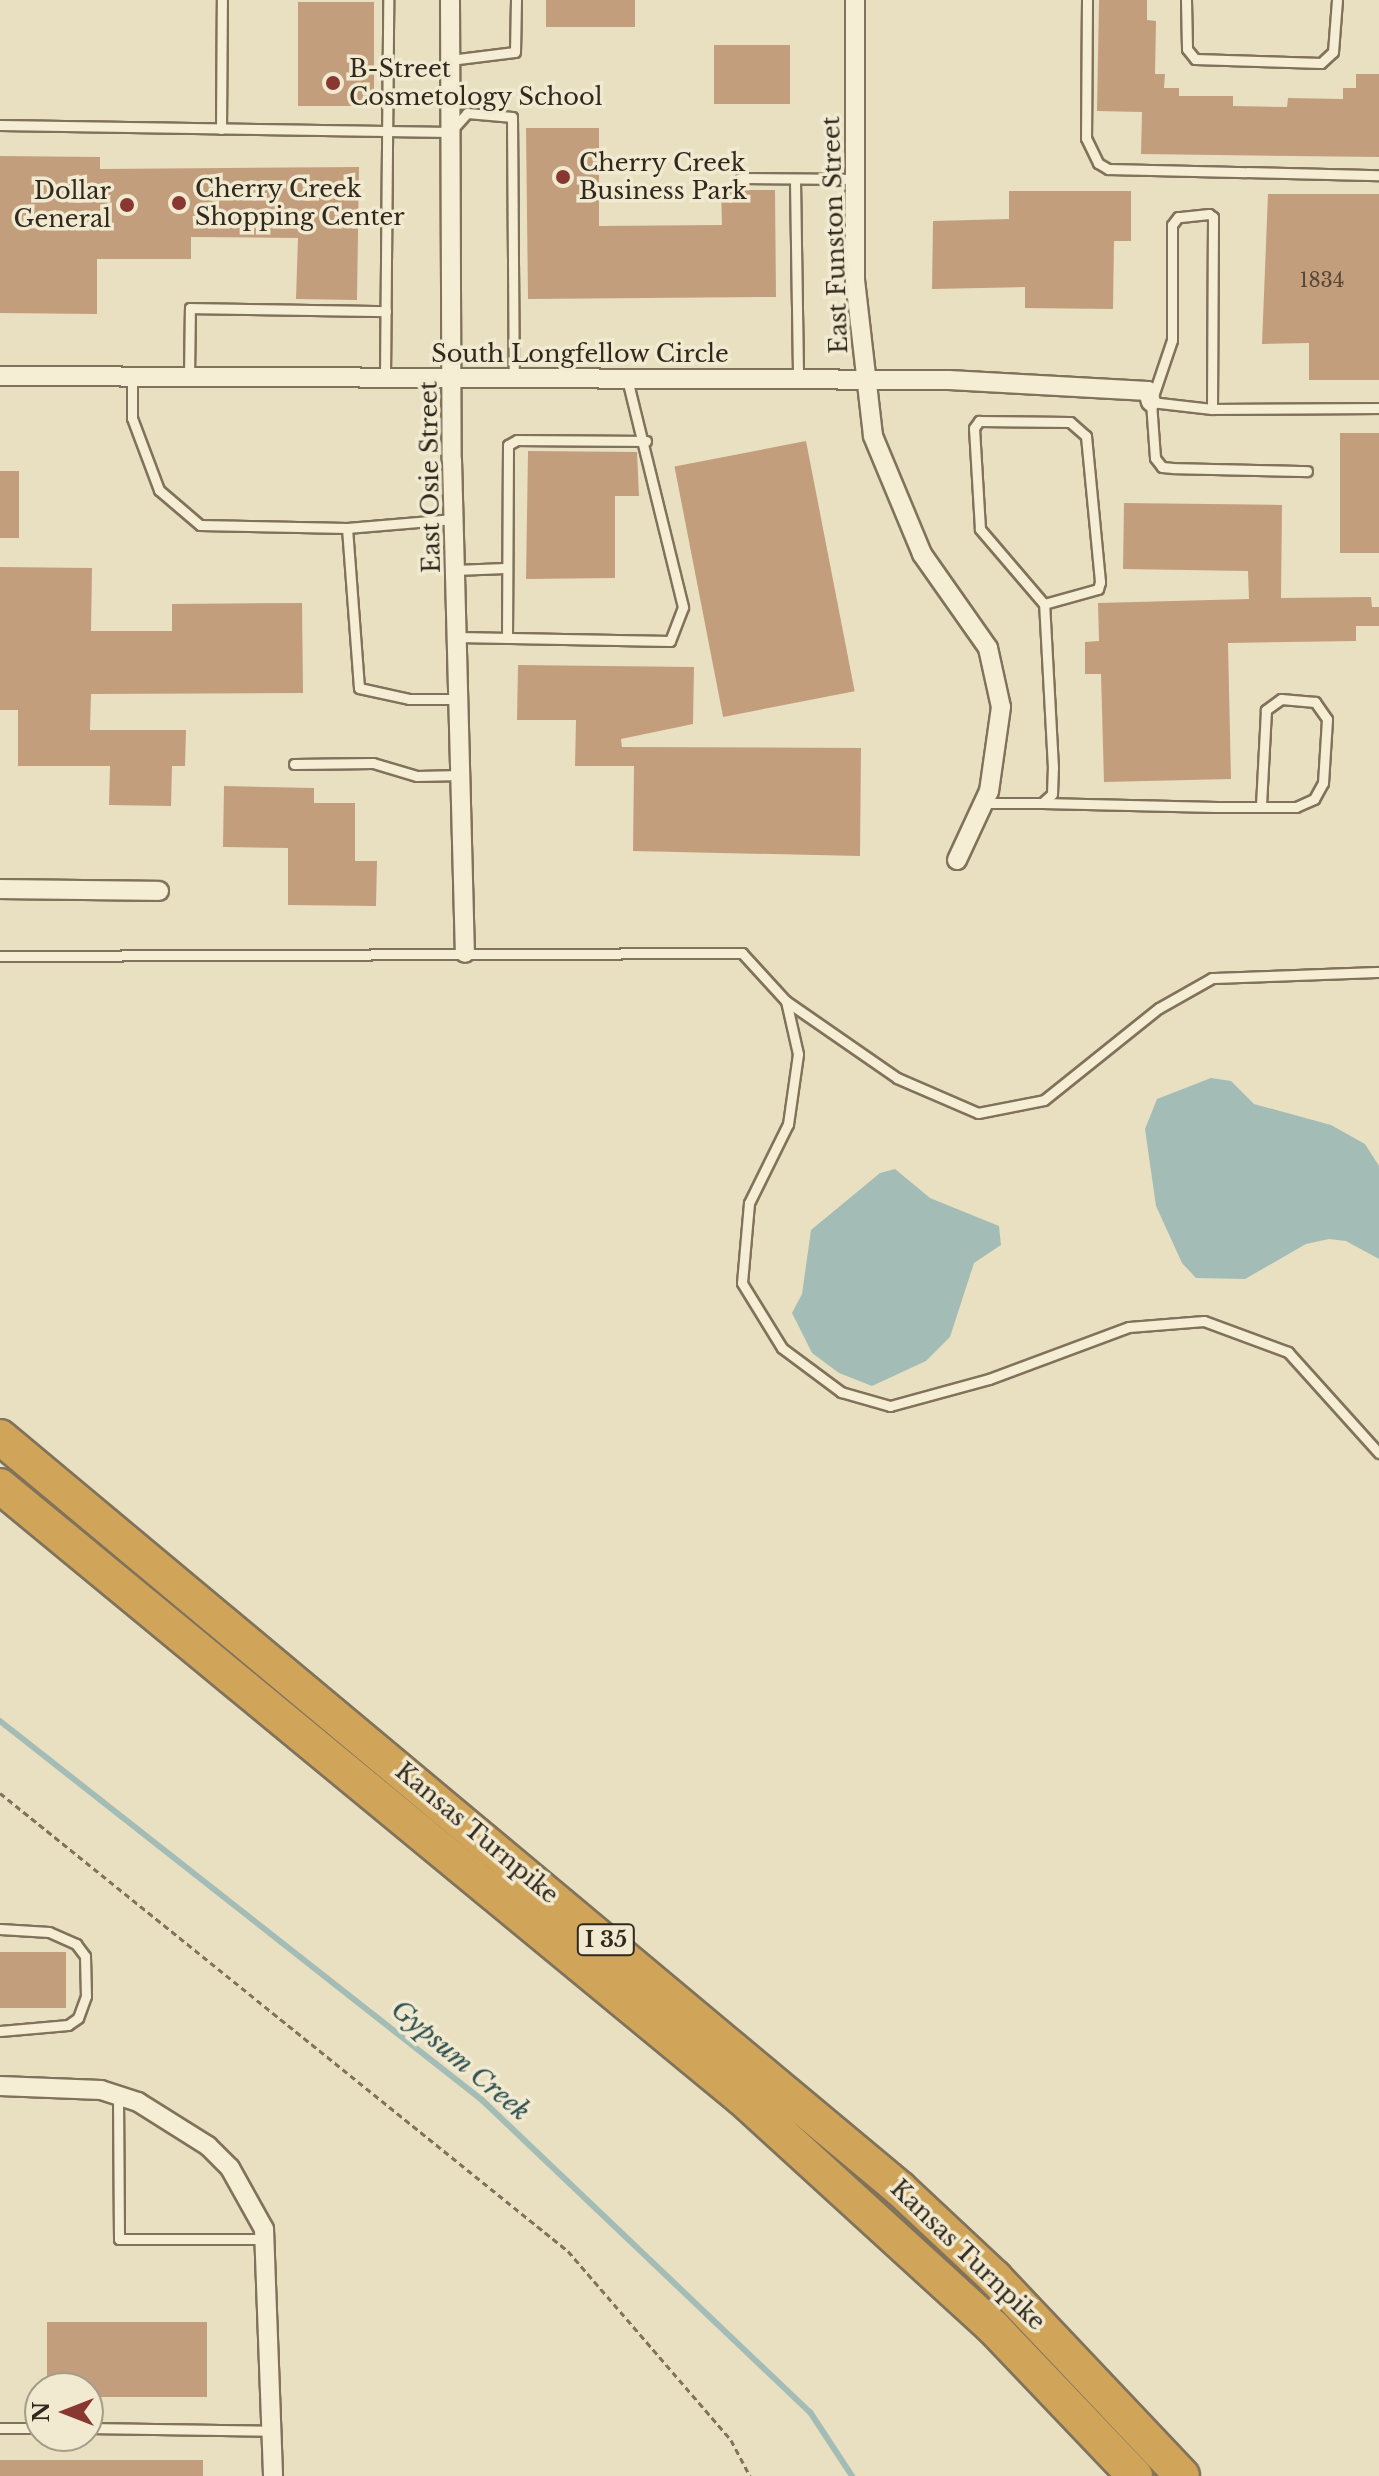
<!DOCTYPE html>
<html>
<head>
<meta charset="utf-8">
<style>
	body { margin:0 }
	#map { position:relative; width:1379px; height:2476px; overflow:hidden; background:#e9e0c2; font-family:"Libre Baskerville",serif }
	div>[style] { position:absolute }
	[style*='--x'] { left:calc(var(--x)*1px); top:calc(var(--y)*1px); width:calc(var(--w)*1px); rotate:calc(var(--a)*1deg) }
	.water>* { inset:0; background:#a4bcb6 }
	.stream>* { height:6px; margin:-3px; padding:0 3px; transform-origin:3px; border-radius:3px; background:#a4bcb6 }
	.building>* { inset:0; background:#c39e7c; transform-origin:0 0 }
	.path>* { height:3px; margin-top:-1.5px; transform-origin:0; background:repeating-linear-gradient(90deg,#81725b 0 6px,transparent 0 10px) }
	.roads { filter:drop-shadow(2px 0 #81725b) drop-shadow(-2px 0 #81725b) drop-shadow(0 2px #81725b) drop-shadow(0 -2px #81725b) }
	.service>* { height:9px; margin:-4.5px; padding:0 4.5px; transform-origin:4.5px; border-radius:4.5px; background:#f5edd4 }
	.minor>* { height:18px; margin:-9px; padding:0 9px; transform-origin:9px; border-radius:9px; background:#f5edd4 }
	.motorway>* { height:34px; margin:-17px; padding:0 17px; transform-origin:17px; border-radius:17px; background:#d0a55a }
	.dots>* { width:22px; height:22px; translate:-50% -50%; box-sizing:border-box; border:4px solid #f1ead1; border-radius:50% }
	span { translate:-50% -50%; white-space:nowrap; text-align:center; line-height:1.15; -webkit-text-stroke:7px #f1ead1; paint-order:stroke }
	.number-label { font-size:20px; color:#564636 }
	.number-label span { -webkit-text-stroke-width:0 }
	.shield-label span { padding:2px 6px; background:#f1ead1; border:2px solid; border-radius:6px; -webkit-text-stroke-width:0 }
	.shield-label { font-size:22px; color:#32291e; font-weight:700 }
	.poi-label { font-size:24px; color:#32291e }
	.left { translate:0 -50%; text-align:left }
	.right { translate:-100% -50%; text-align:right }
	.street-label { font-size:24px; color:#32291e }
	.water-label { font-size:26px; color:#2e5050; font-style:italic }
	.north { position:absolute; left:24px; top:2372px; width:80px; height:80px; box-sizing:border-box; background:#f1ead1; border:2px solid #a59d89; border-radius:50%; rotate:270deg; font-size:22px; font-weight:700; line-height:32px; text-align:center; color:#32291e }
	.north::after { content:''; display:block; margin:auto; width:28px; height:36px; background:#893731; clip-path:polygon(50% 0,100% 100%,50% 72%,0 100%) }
</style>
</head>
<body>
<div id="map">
	<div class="water">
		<i style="clip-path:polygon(1211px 1078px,1231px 1081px,1254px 1104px,1331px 1125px,1365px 1144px,1379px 1166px,1379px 1259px,1346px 1241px,1329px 1239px,1306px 1244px,1245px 1279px,1196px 1278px,1182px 1263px,1156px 1206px,1145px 1129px,1157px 1099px)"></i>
		<i style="clip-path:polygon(895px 1169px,930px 1198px,999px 1226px,1001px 1245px,974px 1263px,950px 1337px,926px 1361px,872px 1386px,839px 1373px,812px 1353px,792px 1313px,802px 1294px,811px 1230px,880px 1173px)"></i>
	</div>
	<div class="stream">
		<i style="--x:0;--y:1721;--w:613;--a:38.18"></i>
		<i style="--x:482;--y:2100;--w:453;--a:43.6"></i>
		<i style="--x:810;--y:2412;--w:77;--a:56.7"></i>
	</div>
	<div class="building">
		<i style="left:546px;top:0;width:89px;height:27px"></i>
		<i style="clip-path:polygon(1099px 0,1147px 0,1147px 20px,1156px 21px,1155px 74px,1165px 74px,1164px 88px,1179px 88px,1179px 96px,1233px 96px,1233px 106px,1287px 107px,1288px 98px,1343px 99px,1343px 88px,1356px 88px,1356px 74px,1379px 74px,1379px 157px,1141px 154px,1142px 112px,1097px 111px)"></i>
		<i style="left:374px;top:2px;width:104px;height:76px;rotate:90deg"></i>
		<i style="left:790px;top:45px;width:59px;height:76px;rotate:90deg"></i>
		<i style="clip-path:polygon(526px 128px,599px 128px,599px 226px,722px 225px,721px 190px,775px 190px,776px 297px,528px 299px)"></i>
		<i style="clip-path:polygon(0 156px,100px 157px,100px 169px,359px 167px,357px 300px,296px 299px,298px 238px,191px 237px,191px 259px,97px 259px,97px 314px,0 313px)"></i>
		<i style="clip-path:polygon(1009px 191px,1131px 191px,1131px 241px,1114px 241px,1113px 309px,1025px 308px,1025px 287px,932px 289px,933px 221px,1009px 219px)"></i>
		<i style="clip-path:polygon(1268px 194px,1379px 194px,1379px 380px,1309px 380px,1309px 343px,1262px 344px)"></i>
		<i style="left:1340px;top:433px;width:39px;height:120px"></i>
		<i style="left:806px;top:441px;width:255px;height:134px;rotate:79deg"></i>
		<i style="clip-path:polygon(528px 451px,637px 452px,639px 496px,615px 496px,615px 578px,526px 579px)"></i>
		<i style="left:0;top:471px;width:19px;height:67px"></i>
		<i style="clip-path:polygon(1124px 503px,1282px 505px,1281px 598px,1371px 597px,1372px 607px,1379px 607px,1379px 626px,1356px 626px,1356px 641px,1228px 643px,1231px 779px,1104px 782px,1101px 674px,1085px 674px,1085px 642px,1099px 641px,1098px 603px,1249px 599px,1248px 571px,1123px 569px)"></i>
		<i style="clip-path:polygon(0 567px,92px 568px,91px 631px,172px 631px,172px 604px,302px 603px,303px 693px,91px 694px,90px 730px,186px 730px,185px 766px,172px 766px,171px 806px,109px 805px,110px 766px,18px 766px,18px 710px,0 710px)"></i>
		<i style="clip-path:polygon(518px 665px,694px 667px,693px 724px,621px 739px,622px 747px,861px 748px,860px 856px,633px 851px,634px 766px,575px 766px,576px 720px,517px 720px)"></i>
		<i style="clip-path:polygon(224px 786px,314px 788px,314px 803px,355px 803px,355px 861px,377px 861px,376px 906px,288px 905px,288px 848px,223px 847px)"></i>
		<i style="left:0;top:1952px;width:66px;height:56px"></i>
		<i style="clip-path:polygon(47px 2322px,207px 2322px,207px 2397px,88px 2397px,88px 2388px,47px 2388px)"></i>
		<i style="left:0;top:2460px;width:203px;height:16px"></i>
	</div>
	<div class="path">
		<i style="--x:0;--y:1793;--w:730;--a:38.88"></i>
		<i style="--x:568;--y:2251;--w:250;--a:49.2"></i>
		<i style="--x:731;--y:2440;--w:41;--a:62.2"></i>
	</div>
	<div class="roads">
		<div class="service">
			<i style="--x:1087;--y:0;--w:138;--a:90.4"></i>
			<i style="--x:1086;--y:138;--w:28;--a:64"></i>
			<i style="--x:1098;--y:163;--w:12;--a:31"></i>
			<i style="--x:1108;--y:169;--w:271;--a:1.3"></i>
			<i style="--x:1186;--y:0;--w:49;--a:88.8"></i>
			<i style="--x:1187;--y:49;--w:13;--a:51"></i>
			<i style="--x:1195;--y:59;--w:126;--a:1.8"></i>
			<i style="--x:1321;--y:63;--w:16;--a:-43"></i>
			<i style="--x:1333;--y:52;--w:52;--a:-85.6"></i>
			<i style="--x:450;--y:60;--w:65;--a:-7"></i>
			<i style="--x:515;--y:52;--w:52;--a:-88.9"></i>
			<i style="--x:0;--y:125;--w:450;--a:0.9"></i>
			<i style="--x:450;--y:132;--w:25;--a:-48"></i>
			<i style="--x:467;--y:113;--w:45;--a:5.1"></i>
			<i style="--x:512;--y:117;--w:260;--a:89.6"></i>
			<i style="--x:221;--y:129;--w:129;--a:-89.6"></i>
			<i style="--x:741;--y:178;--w:114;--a:0.5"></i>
			<i style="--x:795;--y:181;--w:198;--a:89.1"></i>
			<i style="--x:132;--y:376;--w:42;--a:90"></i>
			<i style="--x:132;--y:418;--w:77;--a:69.4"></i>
			<i style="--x:159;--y:490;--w:54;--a:40.5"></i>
			<i style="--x:200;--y:525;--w:147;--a:1.2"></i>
			<i style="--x:347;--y:528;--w:107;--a:-4.8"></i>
			<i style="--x:189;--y:376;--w:68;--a:-89.2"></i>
			<i style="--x:190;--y:308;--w:196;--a:0.9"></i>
			<i style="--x:385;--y:377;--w:377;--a:-89.5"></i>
			<i style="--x:1151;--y:402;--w:61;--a:6.5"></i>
			<i style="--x:1212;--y:409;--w:192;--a:-89.7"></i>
			<i style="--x:1213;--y:217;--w:5;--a:-143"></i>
			<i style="--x:1209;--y:214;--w:31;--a:174"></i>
			<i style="--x:1178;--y:217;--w:10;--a:127"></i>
			<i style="--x:1172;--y:225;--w:115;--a:90"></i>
			<i style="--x:1172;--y:340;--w:65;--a:108.7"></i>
			<i style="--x:1151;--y:402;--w:56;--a:85.9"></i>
			<i style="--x:1155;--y:458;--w:11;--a:52"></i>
			<i style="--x:1162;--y:467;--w:11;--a:5"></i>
			<i style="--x:1173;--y:468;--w:134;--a:1.3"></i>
			<i style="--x:1212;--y:409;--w:167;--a:-0.3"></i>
			<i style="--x:347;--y:528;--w:160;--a:85.7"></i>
			<i style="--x:359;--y:688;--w:51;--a:12.4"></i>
			<i style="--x:409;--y:699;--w:49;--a:0"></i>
			<i style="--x:455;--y:570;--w:50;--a:-2.3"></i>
			<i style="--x:457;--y:637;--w:213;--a:1.1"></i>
			<i style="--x:670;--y:641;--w:36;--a:-69"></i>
			<i style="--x:683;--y:607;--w:235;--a:-103.8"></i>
			<i style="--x:507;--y:638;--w:193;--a:-89.7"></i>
			<i style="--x:508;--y:445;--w:10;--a:-29"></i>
			<i style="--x:517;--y:440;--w:129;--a:0.4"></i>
			<i style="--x:294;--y:764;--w:79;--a:-0.7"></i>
			<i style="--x:373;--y:763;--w:46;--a:16.5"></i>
			<i style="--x:417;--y:776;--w:44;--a:-1.3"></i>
			<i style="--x:984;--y:803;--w:58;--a:0"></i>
			<i style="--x:1042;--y:803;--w:13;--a:-42"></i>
			<i style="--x:1052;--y:794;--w:26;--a:-88"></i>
			<i style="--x:1053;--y:768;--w:164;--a:-93.1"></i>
			<i style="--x:1044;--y:604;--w:99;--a:-130.5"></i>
			<i style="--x:980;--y:529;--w:101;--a:-93.4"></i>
			<i style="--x:974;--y:428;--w:9;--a:-54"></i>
			<i style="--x:979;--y:421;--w:91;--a:0.6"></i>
			<i style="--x:1070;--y:422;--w:21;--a:41"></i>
			<i style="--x:1086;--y:436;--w:147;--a:84.5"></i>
			<i style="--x:1100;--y:582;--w:7;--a:106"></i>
			<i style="--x:1098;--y:589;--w:56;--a:164.5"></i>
			<i style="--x:1042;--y:803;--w:175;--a:1.3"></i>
			<i style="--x:1217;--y:807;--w:79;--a:0"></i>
			<i style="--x:1296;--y:807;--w:20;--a:-24"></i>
			<i style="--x:1314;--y:799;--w:18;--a:-61"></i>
			<i style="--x:1323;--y:783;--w:64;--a:-86.4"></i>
			<i style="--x:1327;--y:719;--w:21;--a:-125"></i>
			<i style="--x:1315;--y:702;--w:34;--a:-175"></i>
			<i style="--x:1281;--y:699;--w:19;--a:144"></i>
			<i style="--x:1266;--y:710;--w:97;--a:93"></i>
			<i style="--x:0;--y:956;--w:742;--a:-0.23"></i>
			<i style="--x:742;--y:953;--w:65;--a:47.5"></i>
			<i style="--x:786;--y:1001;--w:135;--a:34.7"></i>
			<i style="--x:897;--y:1078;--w:88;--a:23.4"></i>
			<i style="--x:978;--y:1113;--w:67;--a:-11.1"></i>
			<i style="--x:1044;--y:1100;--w:147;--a:-38.7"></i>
			<i style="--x:1159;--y:1008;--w:61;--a:-29.5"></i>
			<i style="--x:1212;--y:978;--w:167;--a:-2.1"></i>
			<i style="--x:786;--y:1001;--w:54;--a:77.2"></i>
			<i style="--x:798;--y:1054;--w:71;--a:98.1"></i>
			<i style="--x:788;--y:1124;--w:88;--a:116.3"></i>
			<i style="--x:749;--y:1203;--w:80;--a:95"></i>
			<i style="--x:742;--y:1283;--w:76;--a:58.4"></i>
			<i style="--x:782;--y:1348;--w:74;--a:36.7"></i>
			<i style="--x:841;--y:1392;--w:51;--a:15.9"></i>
			<i style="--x:890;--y:1406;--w:103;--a:-15.3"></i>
			<i style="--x:989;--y:1379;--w:149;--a:-20.4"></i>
			<i style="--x:1129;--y:1327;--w:75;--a:-4.6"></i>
			<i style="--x:1204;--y:1321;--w:90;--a:20.3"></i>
			<i style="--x:1288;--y:1352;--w:136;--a:48"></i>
			<i style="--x:0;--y:1929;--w:49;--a:3.5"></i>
			<i style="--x:49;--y:1932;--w:30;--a:24"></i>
			<i style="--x:76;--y:1944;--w:15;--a:53"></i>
			<i style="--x:85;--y:1956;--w:40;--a:88.6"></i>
			<i style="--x:86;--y:1996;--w:23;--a:110"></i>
			<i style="--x:78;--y:2018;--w:12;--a:145"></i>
			<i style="--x:68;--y:2025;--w:68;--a:175"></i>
			<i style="--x:118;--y:2095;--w:144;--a:89.6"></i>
			<i style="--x:119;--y:2239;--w:145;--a:0"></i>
			<i style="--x:0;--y:2428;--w:40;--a:0"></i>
			<i style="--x:88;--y:2428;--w:182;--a:0.9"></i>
		</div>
		<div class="minor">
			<i style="--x:450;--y:0;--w:460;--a:89.8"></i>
			<i style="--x:452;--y:460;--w:493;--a:88.5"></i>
			<i style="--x:855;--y:0;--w:280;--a:90"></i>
			<i style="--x:855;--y:280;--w:157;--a:83.4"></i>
			<i style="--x:873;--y:436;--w:128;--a:67.4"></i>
			<i style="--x:922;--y:554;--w:115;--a:54.9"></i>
			<i style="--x:988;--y:648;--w:60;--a:77.6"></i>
			<i style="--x:1001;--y:707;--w:85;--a:98.1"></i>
			<i style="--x:989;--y:791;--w:76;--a:114.9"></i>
			<i style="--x:0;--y:376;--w:949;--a:0.24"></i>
			<i style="--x:949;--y:380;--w:199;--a:3.2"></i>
			<i style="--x:1148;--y:391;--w:11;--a:75"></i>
			<i style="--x:0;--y:889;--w:159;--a:0.7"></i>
			<i style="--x:0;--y:2086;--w:101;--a:2.3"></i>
			<i style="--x:101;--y:2090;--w:39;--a:18"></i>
			<i style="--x:138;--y:2102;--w:83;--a:32.2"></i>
			<i style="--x:208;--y:2146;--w:31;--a:45"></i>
			<i style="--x:230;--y:2168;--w:70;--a:60.9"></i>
			<i style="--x:264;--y:2229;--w:247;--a:87.9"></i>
		</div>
		<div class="motorway">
			<i style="--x:0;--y:1437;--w:1173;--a:39.88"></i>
			<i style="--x:900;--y:2189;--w:130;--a:43.1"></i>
			<i style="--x:995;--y:2278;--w:272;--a:46.6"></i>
			<i style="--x:0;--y:1486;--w:962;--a:39.52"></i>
			<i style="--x:742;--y:2098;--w:340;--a:42.4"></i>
			<i style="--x:993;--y:2327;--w:206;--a:46.4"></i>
		</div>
	</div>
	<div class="dots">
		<i style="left:333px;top:83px;background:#893731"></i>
		<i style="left:563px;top:177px;background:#893731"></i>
		<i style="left:179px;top:203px;background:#893731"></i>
		<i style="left:127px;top:205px;background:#893731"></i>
	</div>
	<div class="number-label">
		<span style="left:1322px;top:280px">1834</span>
	</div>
	<div class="shield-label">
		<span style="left:606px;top:1940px">I 35</span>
	</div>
	<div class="poi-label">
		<span class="left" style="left:349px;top:83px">B-Street<br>Cosmetology School</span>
		<span class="left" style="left:579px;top:177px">Cherry Creek<br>Business Park</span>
		<span class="left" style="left:195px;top:203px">Cherry Creek<br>Shopping Center</span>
		<span class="right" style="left:111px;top:205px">Dollar<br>General</span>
	</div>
	<div class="street-label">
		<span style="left:835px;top:235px;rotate:-92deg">East Funston Street</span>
		<span style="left:580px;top:354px">South Longfellow Circle</span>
		<span style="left:430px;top:477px;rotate:-91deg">East Osie Street</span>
		<span style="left:477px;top:1833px;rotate:40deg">Kansas Turnpike</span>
		<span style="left:968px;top:2255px;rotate:44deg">Kansas Turnpike</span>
	</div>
	<div class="water-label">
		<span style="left:460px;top:2061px;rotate:40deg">Gypsum Creek</span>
	</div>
	<div class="north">N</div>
</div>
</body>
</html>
